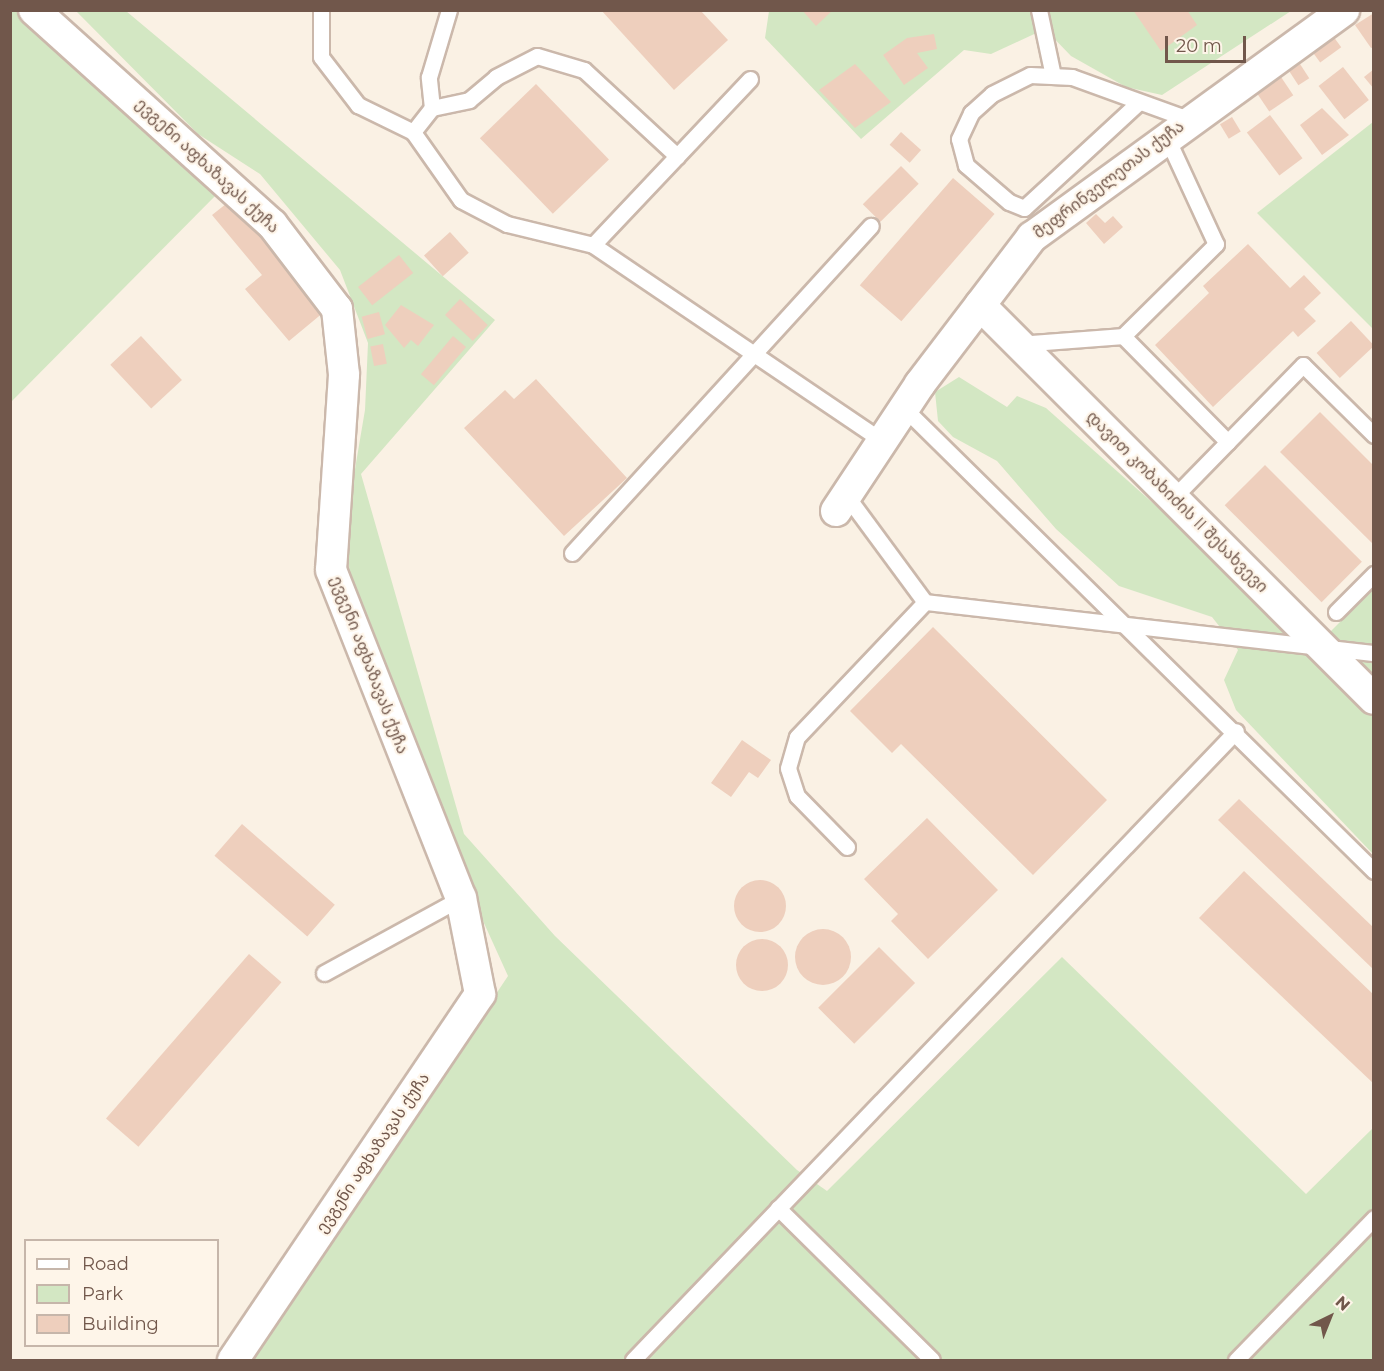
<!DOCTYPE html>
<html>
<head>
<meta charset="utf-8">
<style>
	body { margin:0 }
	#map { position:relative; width:1384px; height:1371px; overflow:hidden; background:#faf1e4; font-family:Montserrat,"Noto Sans Georgian",sans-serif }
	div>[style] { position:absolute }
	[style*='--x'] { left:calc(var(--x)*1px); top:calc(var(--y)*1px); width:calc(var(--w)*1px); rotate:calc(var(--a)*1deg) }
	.green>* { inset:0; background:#d3e7c3 }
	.building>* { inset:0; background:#eecfbd; transform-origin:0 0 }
	.round { border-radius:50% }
	.roads { filter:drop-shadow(2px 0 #cbb8ab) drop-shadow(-2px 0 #cbb8ab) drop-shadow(0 2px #cbb8ab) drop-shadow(0 -2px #cbb8ab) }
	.lane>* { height:15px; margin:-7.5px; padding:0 7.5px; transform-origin:7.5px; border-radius:7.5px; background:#fff }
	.street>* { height:30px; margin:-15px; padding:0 15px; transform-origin:15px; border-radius:15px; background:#fff }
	span { translate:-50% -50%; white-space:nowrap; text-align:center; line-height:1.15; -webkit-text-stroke:4.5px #fef5e9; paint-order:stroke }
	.street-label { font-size:16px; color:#71574b }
	.frame { position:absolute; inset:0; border:12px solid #71574b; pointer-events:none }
	.legend { position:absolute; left:24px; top:1239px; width:195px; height:108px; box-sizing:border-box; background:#fef5e9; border:2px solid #c6b6aa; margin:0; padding:8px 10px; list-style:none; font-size:18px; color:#71574b }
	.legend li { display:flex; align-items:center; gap:12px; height:30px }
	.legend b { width:30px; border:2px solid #c6b6aa }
	.north { position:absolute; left:1300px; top:1287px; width:60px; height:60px; -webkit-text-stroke:4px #fef5e9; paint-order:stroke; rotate:43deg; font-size:16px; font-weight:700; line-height:24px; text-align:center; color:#71574b }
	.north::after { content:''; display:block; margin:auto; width:21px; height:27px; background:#71574b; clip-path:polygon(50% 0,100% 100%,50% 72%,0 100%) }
	.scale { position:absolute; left:1165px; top:36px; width:81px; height:27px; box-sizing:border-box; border:3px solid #71574b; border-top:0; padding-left:8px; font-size:18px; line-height:21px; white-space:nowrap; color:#71574b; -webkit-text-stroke:4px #fef5e9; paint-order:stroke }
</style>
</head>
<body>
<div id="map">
	<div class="green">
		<i style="clip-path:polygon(15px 10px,225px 186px,11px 402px,10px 11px)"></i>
		<i style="clip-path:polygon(76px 11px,126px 11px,495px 320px,361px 474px,464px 834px,555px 936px,797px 1170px,827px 1191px,1062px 957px,1306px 1194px,1373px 1128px,1373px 1360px,251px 1360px,508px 976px,429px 802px,350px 580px,346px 522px,365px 410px,368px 343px,340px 270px,260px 174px,198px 134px)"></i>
		<i style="clip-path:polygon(769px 11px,1291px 11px,1162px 95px,1126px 87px,1071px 56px,1045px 29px,991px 54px,964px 50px,861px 139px,765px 38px)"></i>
		<i style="clip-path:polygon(1373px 122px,1373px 329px,1257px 213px)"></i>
		<i style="clip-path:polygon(959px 377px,1007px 407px,1017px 396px,1046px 408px,1226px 568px,1373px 715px,1373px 854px,1236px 710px,1224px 680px,1238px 650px,1212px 617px,1119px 586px,1056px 529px,997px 461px,953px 437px,938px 421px,935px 392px)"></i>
		<i style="clip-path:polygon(1373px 589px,1373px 684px,1326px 636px)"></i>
	</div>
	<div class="building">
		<i style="clip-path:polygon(601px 10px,700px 10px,728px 40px,674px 90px)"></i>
		<i style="clip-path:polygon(802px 10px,833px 10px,816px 26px)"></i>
		<i style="clip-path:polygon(1133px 10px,1187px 10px,1197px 25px,1161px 51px)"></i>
		<i style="clip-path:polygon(1374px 13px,1374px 47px,1371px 48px,1355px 25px)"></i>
		<i style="clip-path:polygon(934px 34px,937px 49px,917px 53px,928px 68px,904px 85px,883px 55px,907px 38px)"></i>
		<i style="left:1333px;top:36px;width:14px;height:26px;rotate:54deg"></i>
		<i style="clip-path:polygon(855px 64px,891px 102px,855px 128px,819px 90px)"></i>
		<i style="left:1300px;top:64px;width:17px;height:13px;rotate:57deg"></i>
		<i style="left:1343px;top:67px;width:42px;height:31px;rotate:52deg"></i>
		<i style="clip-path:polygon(1374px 69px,1374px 89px,1364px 77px)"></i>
		<i style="left:1281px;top:77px;width:22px;height:29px;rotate:56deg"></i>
		<i style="left:536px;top:84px;width:105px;height:78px;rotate:46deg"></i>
		<i style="clip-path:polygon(1322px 108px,1349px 135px,1322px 155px,1300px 125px)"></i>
		<i style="left:1270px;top:115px;width:54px;height:29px;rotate:53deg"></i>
		<i style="left:1232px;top:117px;width:17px;height:14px;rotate:59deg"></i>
		<i style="left:901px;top:132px;width:27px;height:17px;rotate:42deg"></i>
		<i style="left:901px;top:166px;width:25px;height:54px;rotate:45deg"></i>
		<i style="left:953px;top:178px;width:55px;height:142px;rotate:41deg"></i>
		<i style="clip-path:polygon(231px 200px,324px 312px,289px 341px,245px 289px,262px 275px,212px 215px)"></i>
		<i style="clip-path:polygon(1096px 214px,1105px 223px,1113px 216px,1123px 227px,1104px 244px,1086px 223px)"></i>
		<i style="left:450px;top:232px;width:28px;height:35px;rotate:48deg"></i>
		<i style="clip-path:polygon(1248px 244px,1290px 288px,1304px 275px,1321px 293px,1304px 309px,1316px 321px,1298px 337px,1293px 331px,1213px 407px,1155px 345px,1209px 293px,1203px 286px)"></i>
		<i style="left:399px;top:255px;width:23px;height:52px;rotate:52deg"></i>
		<i style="left:460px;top:299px;width:38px;height:22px;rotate:43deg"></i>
		<i style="clip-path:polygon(401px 305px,434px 325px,418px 346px,411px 340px,404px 348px,385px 325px)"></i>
		<i style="left:379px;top:312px;width:23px;height:18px;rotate:75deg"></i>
		<i style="left:1351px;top:321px;width:34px;height:47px;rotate:47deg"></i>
		<i style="left:141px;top:336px;width:60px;height:42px;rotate:47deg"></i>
		<i style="left:453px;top:336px;width:17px;height:50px;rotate:40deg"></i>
		<i style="left:383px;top:344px;width:20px;height:13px;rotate:79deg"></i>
		<i style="clip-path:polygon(536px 379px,627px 478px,564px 536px,464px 428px,505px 390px,514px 399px)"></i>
		<i style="clip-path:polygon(1320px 412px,1374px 466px,1374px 545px,1280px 452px)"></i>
		<i style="left:1265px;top:465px;width:137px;height:57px;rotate:45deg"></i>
		<i style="clip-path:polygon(933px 627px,1107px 800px,1033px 875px,901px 744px,892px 753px,850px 711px)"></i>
		<i style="clip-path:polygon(742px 740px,771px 760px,758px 778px,749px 772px,731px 797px,711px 783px)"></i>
		<i style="clip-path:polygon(1239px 799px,1374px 928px,1374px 970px,1218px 820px)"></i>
		<i style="clip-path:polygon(927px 818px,998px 890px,928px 959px,891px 921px,898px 914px,864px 879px)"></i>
		<i style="left:242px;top:824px;width:123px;height:42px;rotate:41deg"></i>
		<i style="clip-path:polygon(1244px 871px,1374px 995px,1374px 1084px,1199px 918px)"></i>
		<i class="round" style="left:734px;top:880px;width:52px;height:52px"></i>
		<i class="round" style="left:795px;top:929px;width:56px;height:56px"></i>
		<i class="round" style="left:736px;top:939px;width:52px;height:52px"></i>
		<i style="left:879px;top:947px;width:51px;height:86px;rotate:45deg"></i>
		<i style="left:249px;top:954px;width:43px;height:218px;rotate:41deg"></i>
	</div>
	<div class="roads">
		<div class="lane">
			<i style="--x:321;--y:10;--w:47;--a:90"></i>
			<i style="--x:321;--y:57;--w:61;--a:52.4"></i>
			<i style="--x:358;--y:105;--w:61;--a:26.1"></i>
			<i style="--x:413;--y:132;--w:83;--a:54.8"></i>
			<i style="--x:461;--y:200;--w:52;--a:27.6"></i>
			<i style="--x:507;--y:224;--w:89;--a:13.7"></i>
			<i style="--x:1039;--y:10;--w:67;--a:78"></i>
			<i style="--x:750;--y:79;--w:228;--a:133.4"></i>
			<i style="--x:593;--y:245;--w:349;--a:34.1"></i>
			<i style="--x:1139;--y:102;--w:156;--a:137.3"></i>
			<i style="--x:1024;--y:208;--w:16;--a:-158"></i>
			<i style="--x:1009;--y:202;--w:57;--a:-139.3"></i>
			<i style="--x:966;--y:165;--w:27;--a:-105"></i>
			<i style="--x:959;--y:139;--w:29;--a:-65"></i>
			<i style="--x:971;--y:113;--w:28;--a:-42"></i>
			<i style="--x:992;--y:94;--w:42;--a:-26.6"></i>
			<i style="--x:1030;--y:75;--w:42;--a:2.7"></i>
			<i style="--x:1072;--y:77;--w:123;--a:19.9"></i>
			<i style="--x:432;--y:108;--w:31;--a:-96"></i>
			<i style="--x:429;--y:77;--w:70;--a:-73.4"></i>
			<i style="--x:413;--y:132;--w:31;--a:-52"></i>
			<i style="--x:432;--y:108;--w:38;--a:-12"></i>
			<i style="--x:469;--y:100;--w:35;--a:-40"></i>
			<i style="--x:496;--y:77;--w:46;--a:-27.1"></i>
			<i style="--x:537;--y:56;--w:49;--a:16.6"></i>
			<i style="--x:584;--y:70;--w:127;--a:42.8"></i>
			<i style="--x:1166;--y:136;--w:119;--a:65.2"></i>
			<i style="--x:1216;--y:244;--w:131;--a:135.3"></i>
			<i style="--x:1123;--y:336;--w:149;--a:45.3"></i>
			<i style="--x:1019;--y:344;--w:104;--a:-4.4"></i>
			<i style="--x:904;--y:408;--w:660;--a:44.57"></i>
			<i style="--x:846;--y:495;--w:133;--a:53.6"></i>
			<i style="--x:925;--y:602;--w:452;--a:6.5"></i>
			<i style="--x:1173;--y:498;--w:186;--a:-45.7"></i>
			<i style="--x:1303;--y:365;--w:100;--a:44.6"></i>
			<i style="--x:572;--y:553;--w:443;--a:-47.6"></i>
			<i style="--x:1336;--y:612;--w:54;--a:-45"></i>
			<i style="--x:847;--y:847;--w:71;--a:-134.4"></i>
			<i style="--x:797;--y:796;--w:29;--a:-108"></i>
			<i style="--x:788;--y:768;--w:32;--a:-74"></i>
			<i style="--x:797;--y:737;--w:186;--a:-46.5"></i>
			<i style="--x:324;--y:973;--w:156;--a:-28.7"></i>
			<i style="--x:778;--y:1208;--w:216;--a:44.6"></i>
			<i style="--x:633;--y:1360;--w:871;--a:-46.21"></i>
			<i style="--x:1236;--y:1360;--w:198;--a:-45.8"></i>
		</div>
		<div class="street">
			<i style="--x:34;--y:10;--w:320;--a:42"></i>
			<i style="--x:272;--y:224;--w:107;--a:52.6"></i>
			<i style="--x:337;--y:309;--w:66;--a:83.9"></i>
			<i style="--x:344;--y:375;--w:195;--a:93.8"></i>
			<i style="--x:331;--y:570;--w:353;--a:68.4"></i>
			<i style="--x:461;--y:898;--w:98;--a:78.8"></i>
			<i style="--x:480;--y:994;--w:442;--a:124"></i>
			<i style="--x:980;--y:305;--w:557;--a:45"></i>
			<i style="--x:836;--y:511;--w:152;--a:-56.5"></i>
			<i style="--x:920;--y:384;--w:185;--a:-52.7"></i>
			<i style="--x:1032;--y:237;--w:386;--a:-36"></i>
		</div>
	</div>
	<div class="street-label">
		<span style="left:207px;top:166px;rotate:43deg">ევგენი აფხაზავას ქუჩა</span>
		<span style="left:1109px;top:180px;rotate:-37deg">მეფრინველეთას ქუჩა</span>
		<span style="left:1177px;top:502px;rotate:45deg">დავით კობახიძის II შესახვევი</span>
		<span style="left:369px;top:665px;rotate:69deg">ევგენი აფხაზავას ქუჩა</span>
		<span style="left:373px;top:1153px;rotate:-56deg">ევგენი აფხაზავას ქუჩა</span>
	</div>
	<div class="frame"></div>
	<ul class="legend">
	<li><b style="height:8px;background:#fff"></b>Road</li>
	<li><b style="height:16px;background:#d3e7c3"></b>Park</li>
	<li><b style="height:16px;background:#eecfbd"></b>Building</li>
	</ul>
	<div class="north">N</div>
	<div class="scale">20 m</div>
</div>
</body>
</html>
